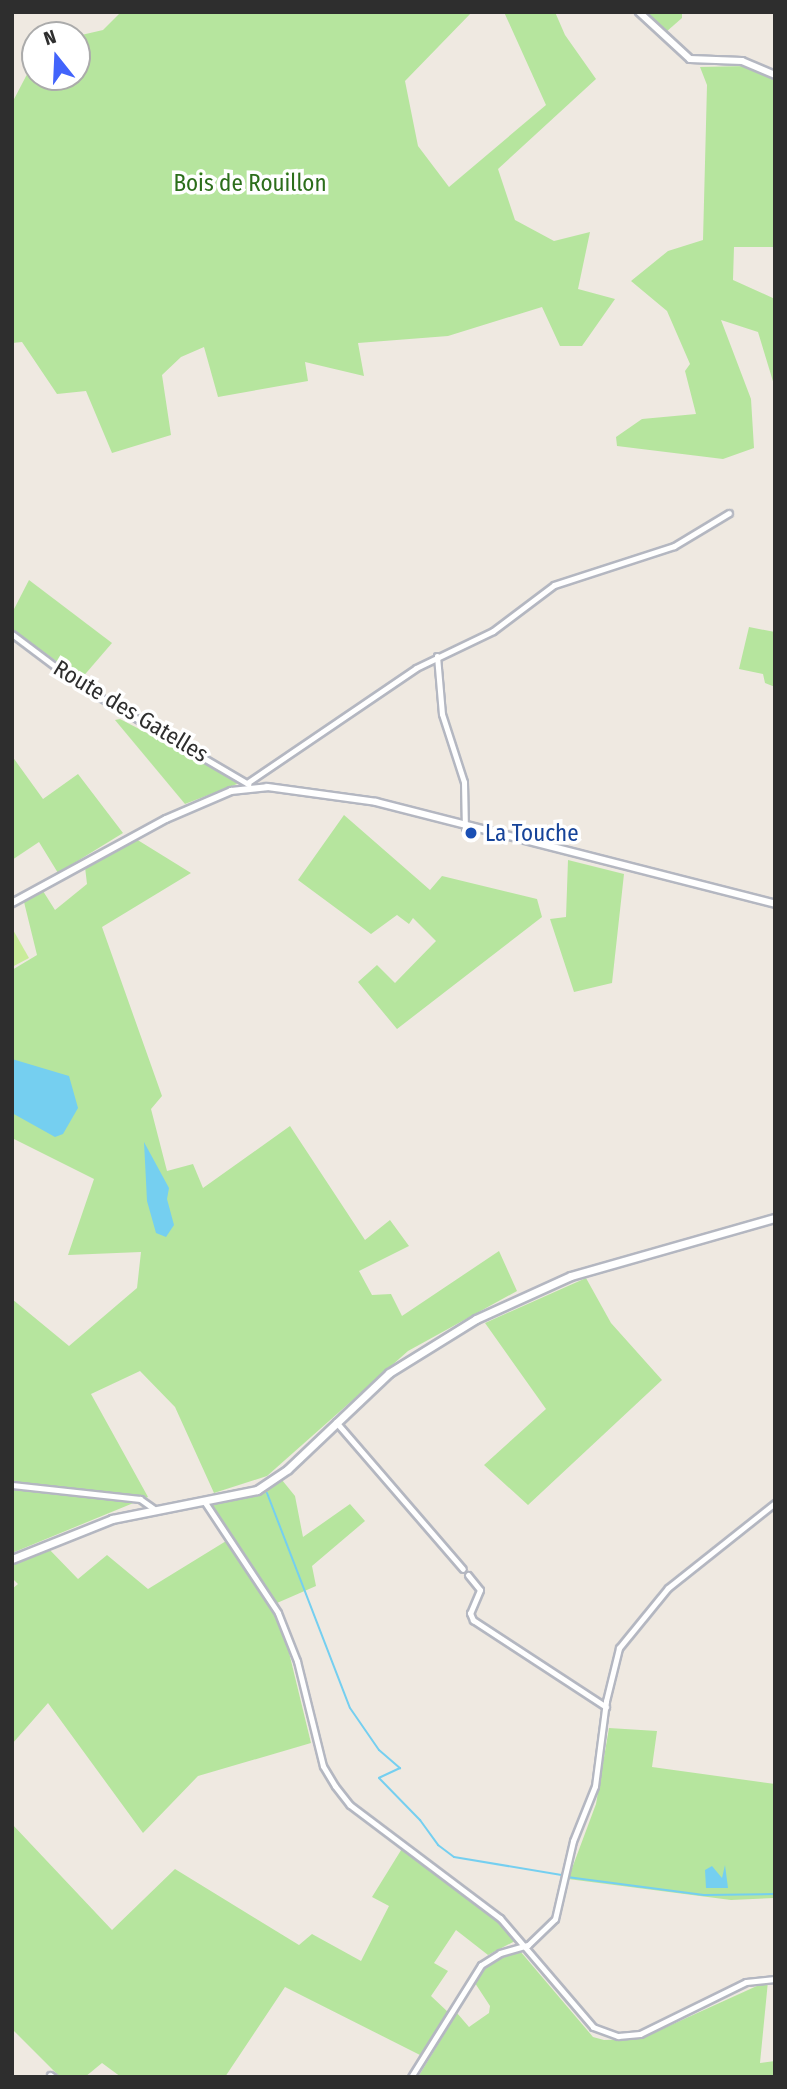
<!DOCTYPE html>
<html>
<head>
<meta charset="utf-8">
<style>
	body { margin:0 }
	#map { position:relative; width:787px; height:2089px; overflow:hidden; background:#efe9e1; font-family:"Fira Sans Condensed",sans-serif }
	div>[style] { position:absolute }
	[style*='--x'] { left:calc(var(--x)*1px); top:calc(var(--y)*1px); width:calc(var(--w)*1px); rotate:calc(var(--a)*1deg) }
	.green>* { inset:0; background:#b6e59e }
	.pitch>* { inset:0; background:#c9ec9a }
	.water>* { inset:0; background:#75cff0 }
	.stream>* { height:2px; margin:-1px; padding:0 1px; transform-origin:1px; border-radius:1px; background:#75cff0 }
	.roads { filter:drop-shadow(2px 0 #b4b7c1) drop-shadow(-2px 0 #b4b7c1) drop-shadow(0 2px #b4b7c1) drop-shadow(0 -2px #b4b7c1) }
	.minor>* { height:5px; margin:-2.5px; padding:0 2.5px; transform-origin:2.5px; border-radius:2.5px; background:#fff }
	.tertiary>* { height:6px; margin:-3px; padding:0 3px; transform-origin:3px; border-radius:3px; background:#fff }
	.secondary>* { height:7px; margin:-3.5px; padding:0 3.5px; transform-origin:3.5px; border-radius:3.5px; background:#fff }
	.dots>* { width:19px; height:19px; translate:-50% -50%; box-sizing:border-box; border:4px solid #fff; border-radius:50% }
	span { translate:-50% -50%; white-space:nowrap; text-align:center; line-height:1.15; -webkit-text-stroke:7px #fff; paint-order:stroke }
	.park-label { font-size:23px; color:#2c6e1b }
	.street-label { font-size:23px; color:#2e2e2e }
	.transit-label { font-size:23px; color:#164399 }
	.left { translate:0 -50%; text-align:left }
	.frame { position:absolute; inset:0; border:14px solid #2e2e2e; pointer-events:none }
	.north { position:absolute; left:21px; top:21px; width:70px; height:70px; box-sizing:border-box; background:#fff; border:2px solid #ababab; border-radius:50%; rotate:342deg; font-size:19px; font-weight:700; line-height:28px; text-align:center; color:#2e2e2e }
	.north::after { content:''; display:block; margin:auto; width:24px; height:32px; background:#4264fb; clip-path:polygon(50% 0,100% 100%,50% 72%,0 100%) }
</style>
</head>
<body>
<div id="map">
	<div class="green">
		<i style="clip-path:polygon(121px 12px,472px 12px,405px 81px,418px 146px,449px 187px,546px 105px,504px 12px,555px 12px,565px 35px,596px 79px,498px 169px,515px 220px,554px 241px,590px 232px,578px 289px,615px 299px,582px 346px,560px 346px,542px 307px,448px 336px,358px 343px,364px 376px,305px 362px,308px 381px,218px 397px,204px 347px,181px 357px,162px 375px,171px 435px,112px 453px,86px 391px,57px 394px,22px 342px,12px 343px,12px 103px,35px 59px,35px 77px,77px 77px,77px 36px,103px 30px)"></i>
		<i style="clip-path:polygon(646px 12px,682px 12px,682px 18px,666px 32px)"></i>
		<i style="clip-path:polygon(747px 66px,775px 79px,775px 247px,734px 247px,733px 280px,775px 299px,775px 388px,758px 332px,721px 320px,751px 399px,754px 448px,723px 459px,617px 446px,616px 437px,642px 419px,696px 414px,685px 371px,690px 364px,667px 311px,631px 281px,668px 251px,703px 240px,707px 85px,700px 67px)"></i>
		<i style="clip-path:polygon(29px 580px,112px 643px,81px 679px,12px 629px,12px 613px)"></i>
		<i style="clip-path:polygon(749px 627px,775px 632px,775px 687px,765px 683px,763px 674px,739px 669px)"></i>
		<i style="clip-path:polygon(120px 719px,235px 779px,237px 784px,185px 804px,115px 720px)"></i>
		<i style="clip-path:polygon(12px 756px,43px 799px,78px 774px,123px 833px,58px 873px,39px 842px,12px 860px)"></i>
		<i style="clip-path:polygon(344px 815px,430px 890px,442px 876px,537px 899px,542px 917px,397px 1029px,358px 982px,377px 965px,395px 983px,436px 941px,413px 918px,409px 924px,397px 915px,371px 934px,298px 880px)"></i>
		<i style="clip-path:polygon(136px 839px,191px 873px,102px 927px,162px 1096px,151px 1109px,167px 1171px,193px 1164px,203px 1188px,290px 1126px,365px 1240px,390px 1220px,409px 1246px,359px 1271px,372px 1295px,391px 1294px,402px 1316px,499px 1251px,517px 1291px,408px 1351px,267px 1476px,214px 1493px,175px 1407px,140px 1371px,91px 1394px,148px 1497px,12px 1553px,12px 1299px,69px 1346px,137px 1288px,141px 1252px,68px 1255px,94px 1179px,12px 1138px,12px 970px,37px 955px,24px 902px,43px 891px,55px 910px,87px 884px,85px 867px)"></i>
		<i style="clip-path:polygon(568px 860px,624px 874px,612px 983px,574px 992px,550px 919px,566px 917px)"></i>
		<i style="clip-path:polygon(586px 1278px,611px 1323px,662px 1380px,528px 1505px,484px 1465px,546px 1409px,485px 1323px)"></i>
		<i style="clip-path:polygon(282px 1480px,295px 1496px,303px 1537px,350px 1504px,365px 1521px,312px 1566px,316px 1586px,277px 1603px,311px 1743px,198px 1776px,143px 1833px,48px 1703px,12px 1744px,12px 1589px,18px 1584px,12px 1578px,12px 1566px,46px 1546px,78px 1579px,107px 1555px,148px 1589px,231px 1538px,209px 1505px,252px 1497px)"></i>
		<i style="clip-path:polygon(609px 1728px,657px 1731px,652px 1767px,775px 1784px,775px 1898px,731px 1900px,568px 1879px,596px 1804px)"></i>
		<i style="clip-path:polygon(12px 1824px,112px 1930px,175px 1869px,299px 1945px,312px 1934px,361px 1961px,389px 1906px,372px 1897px,403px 1847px,491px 1915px,515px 1941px,488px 1955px,456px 1930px,434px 1963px,448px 1971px,431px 1996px,449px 2013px,420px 2055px,285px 1987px,225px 2077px,121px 2077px,102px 2063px,85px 2077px,60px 2077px,12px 2029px)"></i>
		<i style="clip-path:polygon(520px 1951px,593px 2037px,604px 2040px,640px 2039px,768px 1981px,760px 2063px,775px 2061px,775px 2077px,418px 2077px,457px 2013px,469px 2027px,489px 2013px,490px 2006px,473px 1980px,490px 1963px)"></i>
	</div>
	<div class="pitch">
		<i style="clip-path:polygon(12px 928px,29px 958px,12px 967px)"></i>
	</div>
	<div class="water">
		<i style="clip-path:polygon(12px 1059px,69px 1076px,78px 1108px,63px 1134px,55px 1137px,12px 1113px)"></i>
		<i style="clip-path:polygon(144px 1142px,169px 1188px,167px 1199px,174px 1225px,166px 1237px,156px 1233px,147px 1201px)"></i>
		<i style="clip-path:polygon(725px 1865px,728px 1888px,706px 1888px,705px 1870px,712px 1866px,722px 1878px)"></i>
	</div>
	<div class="stream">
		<i style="--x:267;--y:1493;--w:230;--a:68.9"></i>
		<i style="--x:350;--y:1708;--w:51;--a:55.4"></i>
		<i style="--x:379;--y:1750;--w:28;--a:41"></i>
		<i style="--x:400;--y:1768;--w:23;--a:155"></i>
		<i style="--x:379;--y:1778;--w:59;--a:45.7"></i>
		<i style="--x:420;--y:1820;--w:31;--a:54"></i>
		<i style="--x:438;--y:1845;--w:20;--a:37"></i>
		<i style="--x:454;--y:1857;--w:109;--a:9.5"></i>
		<i style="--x:567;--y:1877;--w:138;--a:7.5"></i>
		<i style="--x:704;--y:1895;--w:71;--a:-0.8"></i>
	</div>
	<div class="roads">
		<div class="minor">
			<i style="--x:12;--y:634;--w:86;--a:37"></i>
			<i style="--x:81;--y:686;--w:194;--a:30.4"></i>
			<i style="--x:437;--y:656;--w:58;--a:85.1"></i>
			<i style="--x:442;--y:714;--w:71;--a:72.1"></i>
			<i style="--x:464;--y:782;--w:46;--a:88.8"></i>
			<i style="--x:247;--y:783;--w:204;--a:-34.2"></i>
			<i style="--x:416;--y:668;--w:85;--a:-25.7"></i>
			<i style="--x:493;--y:631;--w:76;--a:-37"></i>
			<i style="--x:554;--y:585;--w:126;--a:-18"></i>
			<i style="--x:674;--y:546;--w:64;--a:-31"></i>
			<i style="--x:336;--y:1422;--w:194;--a:49.2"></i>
			<i style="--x:12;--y:1485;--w:129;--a:6.2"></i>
			<i style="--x:140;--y:1499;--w:16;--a:35"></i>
			<i style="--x:204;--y:1501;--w:134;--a:56.5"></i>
			<i style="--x:278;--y:1613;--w:52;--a:68.4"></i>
			<i style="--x:297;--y:1661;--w:108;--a:76.1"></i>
			<i style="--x:323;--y:1766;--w:23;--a:59"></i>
			<i style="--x:335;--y:1786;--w:24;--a:52"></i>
			<i style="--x:350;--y:1805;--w:188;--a:37"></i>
			<i style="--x:500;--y:1918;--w:143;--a:49.5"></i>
			<i style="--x:593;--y:2027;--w:27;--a:20"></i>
			<i style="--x:618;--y:2036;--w:22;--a:-5"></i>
			<i style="--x:640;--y:2034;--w:118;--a:-26.1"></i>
			<i style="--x:746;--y:1982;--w:29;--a:-6"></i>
			<i style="--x:468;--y:1575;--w:19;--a:51"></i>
			<i style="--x:480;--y:1590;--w:25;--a:113"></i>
			<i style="--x:470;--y:1613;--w:8;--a:67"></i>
			<i style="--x:473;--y:1620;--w:159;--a:33.2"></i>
			<i style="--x:50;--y:2075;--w:4;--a:34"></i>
			<i style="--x:411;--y:2077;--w:132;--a:-58"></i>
			<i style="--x:481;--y:1965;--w:22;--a:-32"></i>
			<i style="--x:500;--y:1953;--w:29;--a:-16"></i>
			<i style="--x:528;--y:1945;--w:37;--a:-44"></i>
			<i style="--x:555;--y:1919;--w:80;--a:-77"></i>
			<i style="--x:573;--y:1841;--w:59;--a:-68.2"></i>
			<i style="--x:595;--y:1786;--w:86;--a:-82.6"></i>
			<i style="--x:606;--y:1701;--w:55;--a:-76.2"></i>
			<i style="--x:619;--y:1648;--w:77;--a:-50.8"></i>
			<i style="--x:668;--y:1588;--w:137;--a:-38.5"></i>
		</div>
		<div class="tertiary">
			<i style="--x:639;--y:12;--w:69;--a:42.7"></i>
			<i style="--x:690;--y:59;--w:52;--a:2.2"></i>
			<i style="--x:742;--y:61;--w:36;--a:23"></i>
			<i style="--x:12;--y:903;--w:175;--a:-28.6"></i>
			<i style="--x:166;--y:819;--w:71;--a:-23.3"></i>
			<i style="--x:231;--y:791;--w:36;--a:-6"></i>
			<i style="--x:267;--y:787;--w:110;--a:7.8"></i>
			<i style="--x:376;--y:802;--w:412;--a:14.3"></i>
		</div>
		<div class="secondary">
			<i style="--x:12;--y:1559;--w:108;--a:-21.8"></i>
			<i style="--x:112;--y:1519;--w:148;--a:-11.3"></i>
			<i style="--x:257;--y:1490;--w:37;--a:-34"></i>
			<i style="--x:288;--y:1469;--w:139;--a:-43.5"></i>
			<i style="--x:389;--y:1373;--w:102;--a:-31.8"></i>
			<i style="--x:476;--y:1319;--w:104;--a:-24.4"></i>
			<i style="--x:571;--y:1276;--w:212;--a:-15.9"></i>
		</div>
	</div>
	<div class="dots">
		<i style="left:471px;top:833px;background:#1a4fb4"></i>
	</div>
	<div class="park-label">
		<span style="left:250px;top:183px">Bois de Rouillon</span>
	</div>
	<div class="street-label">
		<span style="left:131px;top:711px;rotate:31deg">Route des Gatelles</span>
	</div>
	<div class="transit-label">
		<span class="left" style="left:485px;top:833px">La Touche</span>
	</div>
	<div class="frame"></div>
	<div class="north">N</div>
</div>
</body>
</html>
